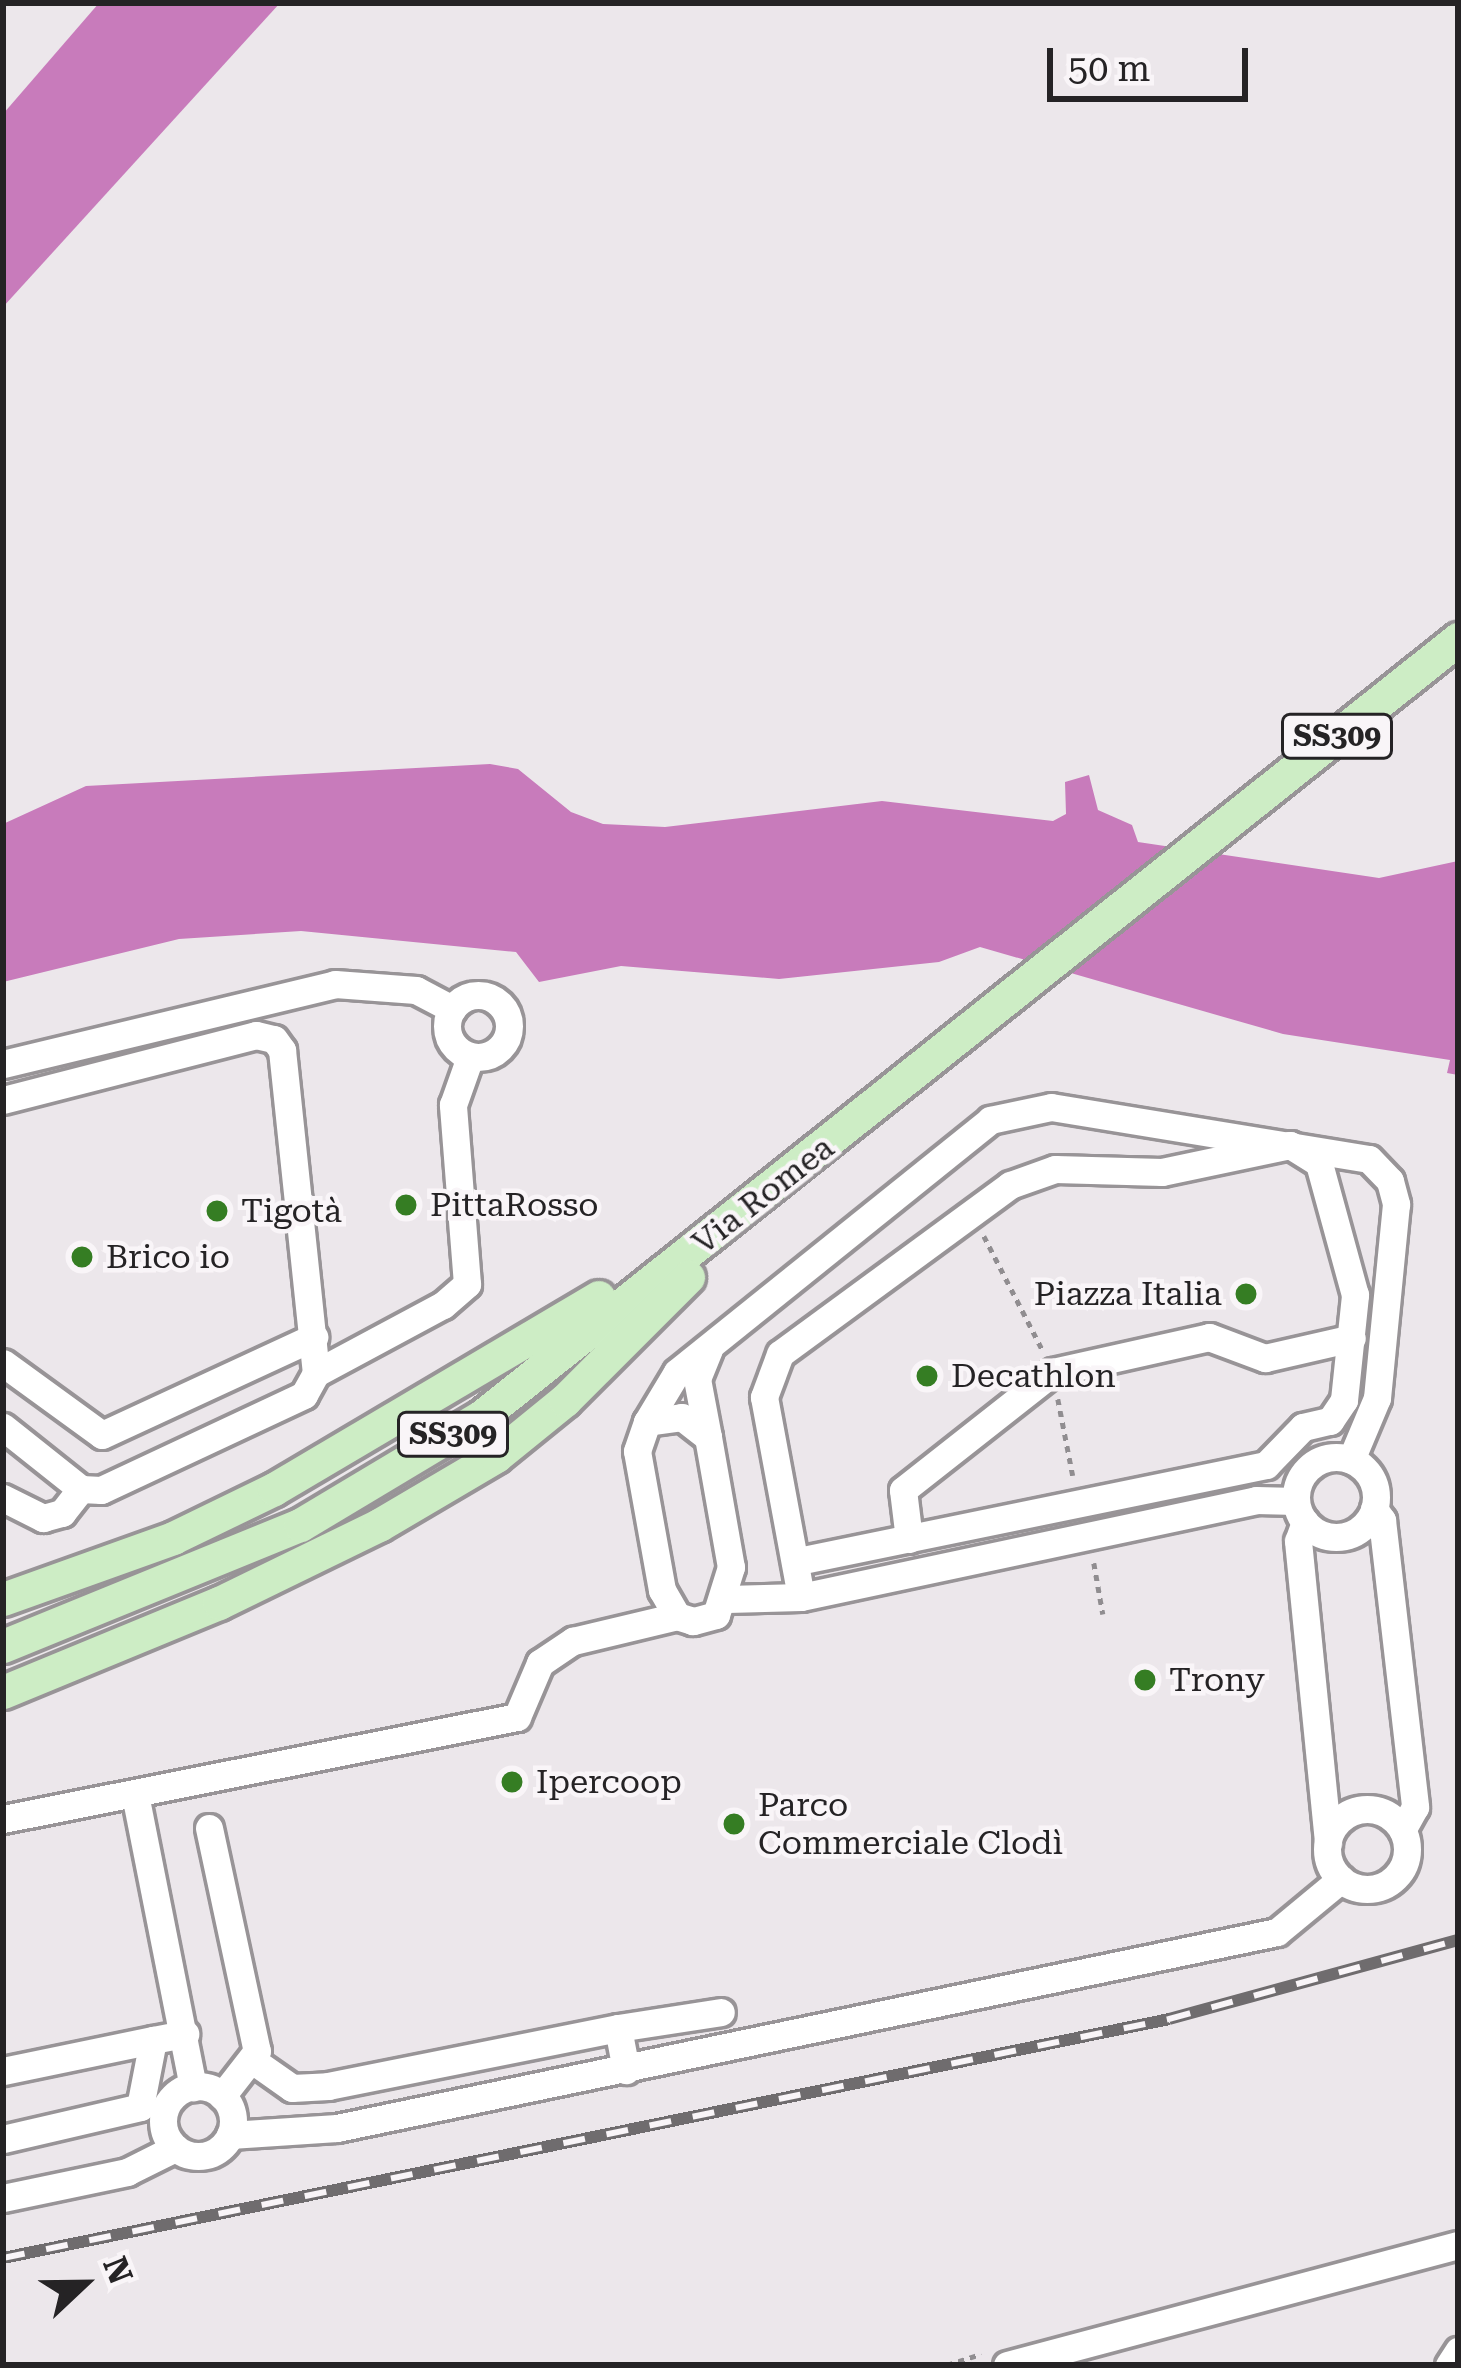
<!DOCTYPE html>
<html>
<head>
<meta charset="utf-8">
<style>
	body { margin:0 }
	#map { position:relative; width:1461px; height:2368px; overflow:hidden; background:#ece7eb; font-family:"Roboto Serif",serif }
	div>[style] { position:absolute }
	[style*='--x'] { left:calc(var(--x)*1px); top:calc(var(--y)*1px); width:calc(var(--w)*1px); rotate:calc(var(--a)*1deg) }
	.water>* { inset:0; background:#c87bbb }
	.path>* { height:4.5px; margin-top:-2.25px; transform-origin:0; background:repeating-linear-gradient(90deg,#908d90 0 6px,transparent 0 12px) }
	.roads { filter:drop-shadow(3px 0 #989497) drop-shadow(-3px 0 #989497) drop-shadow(0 3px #989497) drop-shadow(0 -3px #989497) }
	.minor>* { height:27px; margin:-13.5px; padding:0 13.5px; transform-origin:13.5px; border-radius:13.5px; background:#fff }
	.minor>.ring { margin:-13.5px; padding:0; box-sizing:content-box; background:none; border:27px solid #fff; border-radius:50% }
	.major>* { height:33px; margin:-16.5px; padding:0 16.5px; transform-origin:16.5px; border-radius:16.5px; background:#cdedc5 }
	.rail>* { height:12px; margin-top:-6px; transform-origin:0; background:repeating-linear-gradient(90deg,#f9f5f8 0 22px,#6f6c6e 0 44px); box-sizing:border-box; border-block:3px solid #6f6c6e }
	.dots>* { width:33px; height:33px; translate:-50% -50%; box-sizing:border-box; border:6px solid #f9f5f8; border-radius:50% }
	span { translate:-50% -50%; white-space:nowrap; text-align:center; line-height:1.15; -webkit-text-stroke:9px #f9f5f8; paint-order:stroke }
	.shield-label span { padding:3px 9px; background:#f9f5f8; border:3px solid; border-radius:9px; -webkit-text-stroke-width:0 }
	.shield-label { font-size:30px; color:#252325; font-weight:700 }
	.street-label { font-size:33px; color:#252325 }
	.poi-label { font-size:33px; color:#252325 }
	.left { translate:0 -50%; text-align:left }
	.right { translate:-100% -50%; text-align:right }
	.frame { position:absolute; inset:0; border:6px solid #252325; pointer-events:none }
	.north { position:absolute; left:24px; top:2224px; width:120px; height:120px; -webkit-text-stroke:9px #f9f5f8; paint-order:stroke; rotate:68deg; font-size:33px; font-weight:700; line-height:48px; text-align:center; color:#252325 }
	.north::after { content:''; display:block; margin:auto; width:42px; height:54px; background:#252325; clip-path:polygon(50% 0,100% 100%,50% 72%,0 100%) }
	.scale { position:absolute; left:1047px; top:48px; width:201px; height:54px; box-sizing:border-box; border:6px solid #252325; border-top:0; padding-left:15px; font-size:36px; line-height:42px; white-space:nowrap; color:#252325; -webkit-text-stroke:9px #f9f5f8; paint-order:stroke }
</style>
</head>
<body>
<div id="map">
	<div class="water">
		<i style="clip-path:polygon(99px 3px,280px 3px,3px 307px,3px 114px)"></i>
		<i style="clip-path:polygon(490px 764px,518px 769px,571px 812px,603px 824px,665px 827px,882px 801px,1053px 821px,1066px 814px,1065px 782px,1089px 775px,1098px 810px,1132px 825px,1138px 842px,1379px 878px,1458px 861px,1458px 1075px,1447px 1073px,1450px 1060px,1283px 1034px,980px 947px,939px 962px,779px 979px,621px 966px,539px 982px,516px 952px,301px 931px,179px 939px,3px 982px,3px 824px,86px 786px)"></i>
	</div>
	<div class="path">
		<i style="--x:984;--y:1236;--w:127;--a:62.8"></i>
		<i style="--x:1058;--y:1399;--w:78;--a:79"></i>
		<i style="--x:1094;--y:1563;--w:52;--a:80"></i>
		<i style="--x:947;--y:2365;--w:36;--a:-18"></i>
	</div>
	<div class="roads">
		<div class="minor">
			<i class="ring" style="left:447px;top:995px;width:35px;height:35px"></i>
			<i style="--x:3;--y:1064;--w:342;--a:-13.5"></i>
			<i style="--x:335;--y:984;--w:81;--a:4.2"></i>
			<i style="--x:416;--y:990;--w:41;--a:27.8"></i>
			<i style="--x:3;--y:1100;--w:261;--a:-14.4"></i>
			<i style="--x:256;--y:1035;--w:18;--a:13"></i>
			<i style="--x:274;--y:1039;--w:14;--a:54"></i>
			<i style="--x:282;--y:1050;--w:325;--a:84"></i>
			<i style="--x:316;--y:1373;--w:25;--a:119"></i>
			<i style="--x:304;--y:1395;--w:224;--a:154.9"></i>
			<i style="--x:101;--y:1490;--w:20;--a:-177"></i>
			<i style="--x:81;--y:1489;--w:100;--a:-141.5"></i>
			<i style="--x:3;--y:1363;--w:122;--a:36"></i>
			<i style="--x:102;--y:1435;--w:234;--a:-24.8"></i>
			<i style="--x:316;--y:1373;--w:144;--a:-28.2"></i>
			<i style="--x:443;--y:1305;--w:32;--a:-41"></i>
			<i style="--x:467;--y:1284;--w:180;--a:-94.5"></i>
			<i style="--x:453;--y:1105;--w:51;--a:-70.5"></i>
			<i style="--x:682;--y:1417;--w:33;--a:38"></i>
			<i style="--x:708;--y:1437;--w:132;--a:80"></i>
			<i style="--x:731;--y:1567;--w:50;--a:107.4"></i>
			<i style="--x:716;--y:1615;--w:24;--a:165"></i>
			<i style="--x:693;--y:1621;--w:17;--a:-163"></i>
			<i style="--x:677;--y:1616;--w:30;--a:-120"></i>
			<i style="--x:662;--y:1590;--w:141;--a:-100.2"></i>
			<i style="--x:637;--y:1451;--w:31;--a:-71"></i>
			<i style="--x:647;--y:1422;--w:35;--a:-8"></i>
			<i style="--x:647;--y:1422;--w:58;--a:-59"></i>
			<i style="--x:677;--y:1372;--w:402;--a:-38.8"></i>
			<i style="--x:990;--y:1120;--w:62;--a:-12"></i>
			<i style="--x:1051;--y:1107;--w:322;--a:9.3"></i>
			<i style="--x:1369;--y:1159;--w:30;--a:46"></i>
			<i style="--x:1390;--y:1181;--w:24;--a:75"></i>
			<i style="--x:1396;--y:1204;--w:195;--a:95.6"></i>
			<i style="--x:1377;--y:1398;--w:67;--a:112.8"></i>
			<i style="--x:708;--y:1437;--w:59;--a:-100.7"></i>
			<i style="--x:697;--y:1379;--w:32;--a:-68"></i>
			<i class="ring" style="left:1296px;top:1457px;width:53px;height:53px"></i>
			<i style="--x:3;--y:1498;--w:45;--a:26.6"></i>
			<i style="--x:43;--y:1518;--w:20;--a:-15"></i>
			<i style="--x:62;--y:1513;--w:31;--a:-52"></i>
			<i style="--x:1374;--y:1509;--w:14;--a:54"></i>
			<i style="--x:1382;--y:1520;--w:289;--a:83.4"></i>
			<i style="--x:1415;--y:1807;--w:26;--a:119"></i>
			<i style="--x:1305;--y:1522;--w:20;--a:110"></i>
			<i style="--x:1298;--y:1541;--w:303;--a:84.3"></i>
			<i style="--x:909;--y:1539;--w:49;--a:-97"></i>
			<i style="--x:903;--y:1490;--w:191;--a:-38.2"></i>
			<i style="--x:1053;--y:1372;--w:160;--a:-12.6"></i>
			<i style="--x:1209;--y:1337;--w:60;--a:20.6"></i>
			<i style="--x:1265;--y:1358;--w:89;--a:-12.9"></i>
			<i style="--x:798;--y:1561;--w:478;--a:-11.6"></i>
			<i style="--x:1266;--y:1465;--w:53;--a:-45.8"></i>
			<i style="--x:1303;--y:1427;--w:28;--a:-13"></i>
			<i style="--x:1330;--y:1421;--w:25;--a:-56"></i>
			<i style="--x:1344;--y:1400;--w:106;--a:-84"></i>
			<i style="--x:1355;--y:1295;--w:137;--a:-105.3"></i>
			<i style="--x:1319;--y:1163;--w:34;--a:-148"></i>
			<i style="--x:1290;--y:1145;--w:131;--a:168.1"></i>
			<i style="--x:1162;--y:1172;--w:107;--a:-178.4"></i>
			<i style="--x:1055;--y:1169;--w:48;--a:160.4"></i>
			<i style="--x:1010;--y:1185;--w:285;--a:143.7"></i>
			<i style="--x:780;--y:1354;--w:46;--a:110.4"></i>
			<i style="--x:764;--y:1397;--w:203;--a:79.5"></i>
			<i style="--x:727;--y:1599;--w:74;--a:-1.5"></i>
			<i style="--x:801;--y:1597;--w:465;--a:-12"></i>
			<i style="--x:1256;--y:1500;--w:40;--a:1.4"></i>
			<i style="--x:135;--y:1794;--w:299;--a:78.8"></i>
			<i class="ring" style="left:1327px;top:1809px;width:53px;height:53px"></i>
			<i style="--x:3;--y:1819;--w:524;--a:-11.22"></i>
			<i style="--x:517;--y:1717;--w:59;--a:-66.9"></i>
			<i style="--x:540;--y:1663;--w:40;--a:-34"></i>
			<i style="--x:573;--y:1641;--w:107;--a:-13.5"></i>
			<i style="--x:209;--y:1828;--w:228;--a:77.9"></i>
			<i style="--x:257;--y:2051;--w:57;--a:127.9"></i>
			<i style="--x:618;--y:2028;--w:104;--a:-8.8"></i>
			<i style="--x:255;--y:2062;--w:45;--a:35.1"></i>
			<i style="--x:292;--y:2088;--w:36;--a:-3"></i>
			<i style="--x:328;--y:2086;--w:296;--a:-11.3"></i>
			<i style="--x:618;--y:2028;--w:43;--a:79.2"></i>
			<i style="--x:3;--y:2071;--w:153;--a:-11.7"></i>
			<i class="ring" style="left:163px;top:2086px;width:43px;height:43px"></i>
			<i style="--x:230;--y:2135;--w:107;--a:-3.7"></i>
			<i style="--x:337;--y:2128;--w:960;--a:-11.78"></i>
			<i style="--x:1277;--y:1932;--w:83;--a:-39.6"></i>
			<i style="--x:3;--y:2139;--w:141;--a:-13.1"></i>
			<i style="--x:140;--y:2107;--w:68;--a:-79"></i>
			<i style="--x:153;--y:2040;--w:33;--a:-11"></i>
			<i style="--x:3;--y:2198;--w:127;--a:-11.8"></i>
			<i style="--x:127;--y:2172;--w:54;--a:-26.6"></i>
			<i style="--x:1007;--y:2365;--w:467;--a:-14.9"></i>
			<i style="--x:1449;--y:2365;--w:17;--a:-57"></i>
		</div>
		<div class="major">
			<i style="--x:3;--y:1599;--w:181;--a:-19.7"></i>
			<i style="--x:173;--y:1538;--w:112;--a:-25.9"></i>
			<i style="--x:274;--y:1489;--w:377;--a:-30.6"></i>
			<i style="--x:3;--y:1646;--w:321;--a:-22.2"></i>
			<i style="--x:300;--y:1525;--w:212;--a:-30.9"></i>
			<i style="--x:482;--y:1416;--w:1248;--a:-38.52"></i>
			<i style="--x:3;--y:1692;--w:234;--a:-22.4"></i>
			<i style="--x:219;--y:1603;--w:178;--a:-26"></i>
			<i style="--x:379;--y:1525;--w:136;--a:-30.5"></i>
			<i style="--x:496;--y:1456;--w:89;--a:-39.1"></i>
			<i style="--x:565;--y:1400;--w:174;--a:-45"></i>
		</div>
	</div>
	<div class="rail">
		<i style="--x:3;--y:2258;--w:1190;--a:-11.58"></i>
		<i style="--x:1169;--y:2019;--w:300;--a:-15.3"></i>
	</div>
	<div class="dots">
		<i style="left:406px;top:1205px;background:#357d23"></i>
		<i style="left:217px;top:1211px;background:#357d23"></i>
		<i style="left:82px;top:1257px;background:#357d23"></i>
		<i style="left:1246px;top:1294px;background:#357d23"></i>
		<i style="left:927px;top:1376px;background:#357d23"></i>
		<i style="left:1145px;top:1680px;background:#357d23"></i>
		<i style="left:512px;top:1782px;background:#357d23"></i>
		<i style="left:734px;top:1824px;background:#357d23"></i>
	</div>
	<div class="shield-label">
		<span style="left:1337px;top:736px">SS309</span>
		<span style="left:453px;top:1434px">SS309</span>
	</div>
	<div class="street-label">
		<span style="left:763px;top:1195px;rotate:-38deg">Via Romea</span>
	</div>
	<div class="poi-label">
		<span class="left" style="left:430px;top:1205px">PittaRosso</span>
		<span class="left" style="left:241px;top:1211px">Tigotà</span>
		<span class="left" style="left:106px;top:1257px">Brico io</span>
		<span class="right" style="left:1222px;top:1294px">Piazza Italia</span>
		<span class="left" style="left:951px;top:1376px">Decathlon</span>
		<span class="left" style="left:1169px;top:1680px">Trony</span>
		<span class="left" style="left:536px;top:1782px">Ipercoop</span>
		<span class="left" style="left:758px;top:1824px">Parco<br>Commerciale Clodì</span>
	</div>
	<div class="frame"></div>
	<div class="north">N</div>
	<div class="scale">50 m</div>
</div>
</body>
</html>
